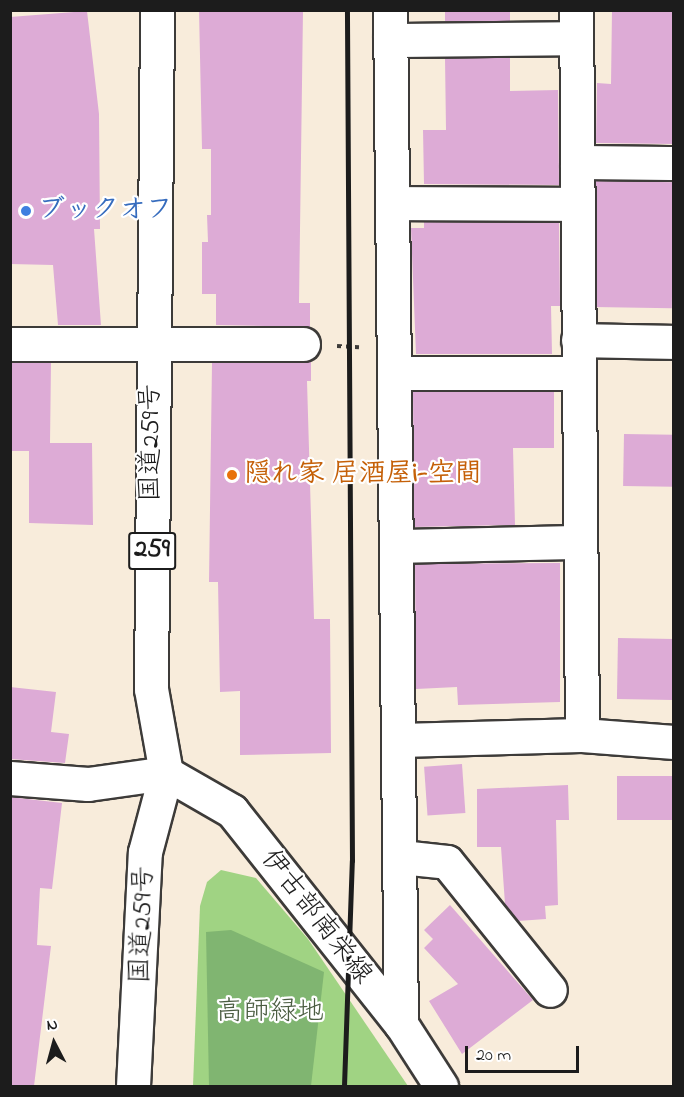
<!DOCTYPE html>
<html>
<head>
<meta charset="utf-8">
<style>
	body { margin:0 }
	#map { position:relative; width:684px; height:1097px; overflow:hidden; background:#f8ecdb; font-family:"Indie Flower","Klee One",sans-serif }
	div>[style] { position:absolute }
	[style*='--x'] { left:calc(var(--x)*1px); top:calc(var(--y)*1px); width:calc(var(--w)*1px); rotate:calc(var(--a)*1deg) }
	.green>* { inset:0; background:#a0d383 }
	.forest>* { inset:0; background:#80b571 }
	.building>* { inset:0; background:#ddabd6; transform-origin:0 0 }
	.path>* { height:4px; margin-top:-2px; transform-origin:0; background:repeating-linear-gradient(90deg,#3d3b39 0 4.5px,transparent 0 9px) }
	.roads { filter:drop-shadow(2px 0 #3d3b39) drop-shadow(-2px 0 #3d3b39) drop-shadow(0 2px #3d3b39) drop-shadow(0 -2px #3d3b39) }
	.street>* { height:33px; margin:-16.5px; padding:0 16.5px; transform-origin:16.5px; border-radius:16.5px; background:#fff }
	.secondary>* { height:33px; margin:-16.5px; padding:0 16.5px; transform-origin:16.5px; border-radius:16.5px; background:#fff }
	.highway>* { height:33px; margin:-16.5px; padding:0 16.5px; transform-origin:16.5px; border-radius:16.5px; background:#fff }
	.rail>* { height:4.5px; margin:-2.25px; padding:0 2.25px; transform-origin:2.25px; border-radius:2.25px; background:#1c1c1c }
	.dots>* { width:16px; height:16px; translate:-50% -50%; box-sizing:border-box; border:3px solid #fff; border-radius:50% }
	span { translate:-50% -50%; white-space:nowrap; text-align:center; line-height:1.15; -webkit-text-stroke:4.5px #fff; paint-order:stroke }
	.shield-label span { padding:2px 4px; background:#fff; border:2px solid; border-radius:4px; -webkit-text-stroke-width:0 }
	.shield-label { font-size:26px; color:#1c1c1c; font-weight:700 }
	.shop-label { font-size:27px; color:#366cbe; font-weight:700 }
	.left { translate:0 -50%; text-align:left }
	.street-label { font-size:27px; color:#1c1c1c }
	.food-label { font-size:27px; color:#c56008; font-weight:700 }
	.park-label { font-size:27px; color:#4a5c40 }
	.frame { position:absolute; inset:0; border:12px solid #1c1c1c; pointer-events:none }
	.north { position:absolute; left:24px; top:1013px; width:60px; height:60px; -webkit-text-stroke:4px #fff; paint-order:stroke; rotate:354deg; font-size:16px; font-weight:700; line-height:24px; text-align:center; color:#1c1c1c }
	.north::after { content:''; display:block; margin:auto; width:21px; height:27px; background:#1c1c1c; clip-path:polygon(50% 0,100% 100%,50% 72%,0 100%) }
	.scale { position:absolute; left:465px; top:1046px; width:114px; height:27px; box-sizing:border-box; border:3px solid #1c1c1c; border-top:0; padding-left:8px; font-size:18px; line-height:21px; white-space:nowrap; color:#1c1c1c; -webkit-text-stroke:4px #fff; paint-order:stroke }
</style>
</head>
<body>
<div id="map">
	<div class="green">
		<i style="clip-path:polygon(221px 870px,256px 878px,308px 939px,408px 1086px,193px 1086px,200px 906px,207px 882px)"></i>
	</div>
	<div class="forest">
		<i style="clip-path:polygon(231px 930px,324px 972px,311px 1086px,209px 1086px,206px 932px)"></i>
	</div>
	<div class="building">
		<i style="clip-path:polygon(199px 10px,303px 10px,299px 303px,310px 303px,310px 327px,216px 325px,216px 294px,202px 294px,202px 242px,208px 242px,207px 215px,211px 215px,211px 149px,202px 149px)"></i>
		<i style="left:445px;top:10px;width:65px;height:11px"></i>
		<i style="clip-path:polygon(612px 10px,674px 10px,674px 144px,596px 143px,597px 83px,611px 84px)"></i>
		<i style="clip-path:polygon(87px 11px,99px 114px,100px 229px,94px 229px,101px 325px,58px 325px,53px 265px,10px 264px,10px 17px)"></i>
		<i style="clip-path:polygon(510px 57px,510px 91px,558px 90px,559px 185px,424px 184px,423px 130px,446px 130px,445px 58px)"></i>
		<i style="left:596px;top:181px;width:78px;height:126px;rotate:1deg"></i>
		<i style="clip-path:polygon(424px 222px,559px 223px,560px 306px,551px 306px,552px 354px,416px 354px,411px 228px,424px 228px)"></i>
		<i style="clip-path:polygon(311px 361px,311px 381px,307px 381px,314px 619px,330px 619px,331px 753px,240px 755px,240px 691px,220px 692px,218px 582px,209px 582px,212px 363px)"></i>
		<i style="clip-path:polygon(10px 363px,51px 363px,50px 443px,92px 443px,93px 525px,29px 523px,29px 451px,10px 451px)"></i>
		<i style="clip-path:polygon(413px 392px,554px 392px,554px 448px,513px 448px,515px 525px,414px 527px)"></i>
		<i style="left:624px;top:434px;width:50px;height:52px;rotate:1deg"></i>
		<i style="clip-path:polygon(560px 563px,560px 702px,458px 705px,457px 687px,416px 689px,415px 564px)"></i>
		<i style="left:618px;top:638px;width:56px;height:61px;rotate:1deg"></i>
		<i style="clip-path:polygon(10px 687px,56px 692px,51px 732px,69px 734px,65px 763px,10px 759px)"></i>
		<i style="left:462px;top:764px;width:49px;height:38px;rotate:86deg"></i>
		<i style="left:617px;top:776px;width:57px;height:44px"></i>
		<i style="clip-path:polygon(568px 785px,569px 820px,556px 820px,558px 905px,545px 906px,546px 919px,518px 921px,505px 904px,501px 847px,477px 847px,477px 789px)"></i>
		<i style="clip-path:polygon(10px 797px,62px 803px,52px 889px,40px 888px,37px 945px,51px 946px,34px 1086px,10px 1086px)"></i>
		<i style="clip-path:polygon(450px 905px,533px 1000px,462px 1054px,429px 1001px,458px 984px,424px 948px,433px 939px,424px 930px)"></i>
	</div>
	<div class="path">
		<i style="--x:337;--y:346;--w:22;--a:3"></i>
	</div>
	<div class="roads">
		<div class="street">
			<i style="--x:390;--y:10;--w:1014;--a:89.38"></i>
			<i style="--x:390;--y:40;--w:186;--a:-0.6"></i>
			<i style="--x:577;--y:162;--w:97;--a:0.6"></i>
			<i style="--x:396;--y:203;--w:180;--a:0.3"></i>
			<i style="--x:10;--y:344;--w:293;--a:0"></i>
			<i style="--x:396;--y:373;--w:182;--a:0"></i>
			<i style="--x:398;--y:546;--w:181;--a:-1.3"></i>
			<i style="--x:399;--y:740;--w:183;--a:-1.6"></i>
			<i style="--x:582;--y:735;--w:725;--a:-90.47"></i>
			<i style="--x:10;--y:778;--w:78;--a:4.4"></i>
			<i style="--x:88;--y:784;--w:79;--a:-8"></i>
			<i style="--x:401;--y:857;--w:46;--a:6.2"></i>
			<i style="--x:447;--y:862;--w:164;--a:51.2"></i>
		</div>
		<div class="secondary">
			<i style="--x:578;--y:340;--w:96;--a:1.2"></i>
			<i style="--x:582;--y:735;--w:92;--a:4.4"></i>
			<i style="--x:166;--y:773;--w:76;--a:29.9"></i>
			<i style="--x:232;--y:811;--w:272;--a:51.6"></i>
			<i style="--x:401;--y:1024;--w:74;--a:57.2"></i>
		</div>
		<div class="highway">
			<i style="--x:133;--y:1086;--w:234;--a:-87.1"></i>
			<i style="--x:145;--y:852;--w:82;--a:-75.1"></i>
			<i style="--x:166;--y:773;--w:85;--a:-100.1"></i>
			<i style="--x:151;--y:689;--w:679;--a:-89.49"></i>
		</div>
	</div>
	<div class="rail">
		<i style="--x:344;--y:1086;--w:225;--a:-88"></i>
		<i style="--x:352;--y:861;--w:851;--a:-90.34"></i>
	</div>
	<div class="dots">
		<i style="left:26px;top:211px;background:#3f7fe0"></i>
		<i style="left:232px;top:475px;background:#e8710a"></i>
	</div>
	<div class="shield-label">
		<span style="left:152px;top:551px">259</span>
	</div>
	<div class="shop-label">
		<span class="left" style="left:38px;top:211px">ブックオフ</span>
	</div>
	<div class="street-label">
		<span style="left:152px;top:443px;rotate:-90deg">国道259号</span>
		<span style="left:316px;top:917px;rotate:52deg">伊古部南栄線</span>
		<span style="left:143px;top:925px;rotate:-88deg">国道259号</span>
	</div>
	<div class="food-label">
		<span class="left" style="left:244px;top:475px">隠れ家 居酒屋i-空間</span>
	</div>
	<div class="park-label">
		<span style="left:270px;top:1013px">高師緑地</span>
	</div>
	<div class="frame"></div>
	<div class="north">N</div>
	<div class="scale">20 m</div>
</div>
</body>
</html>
